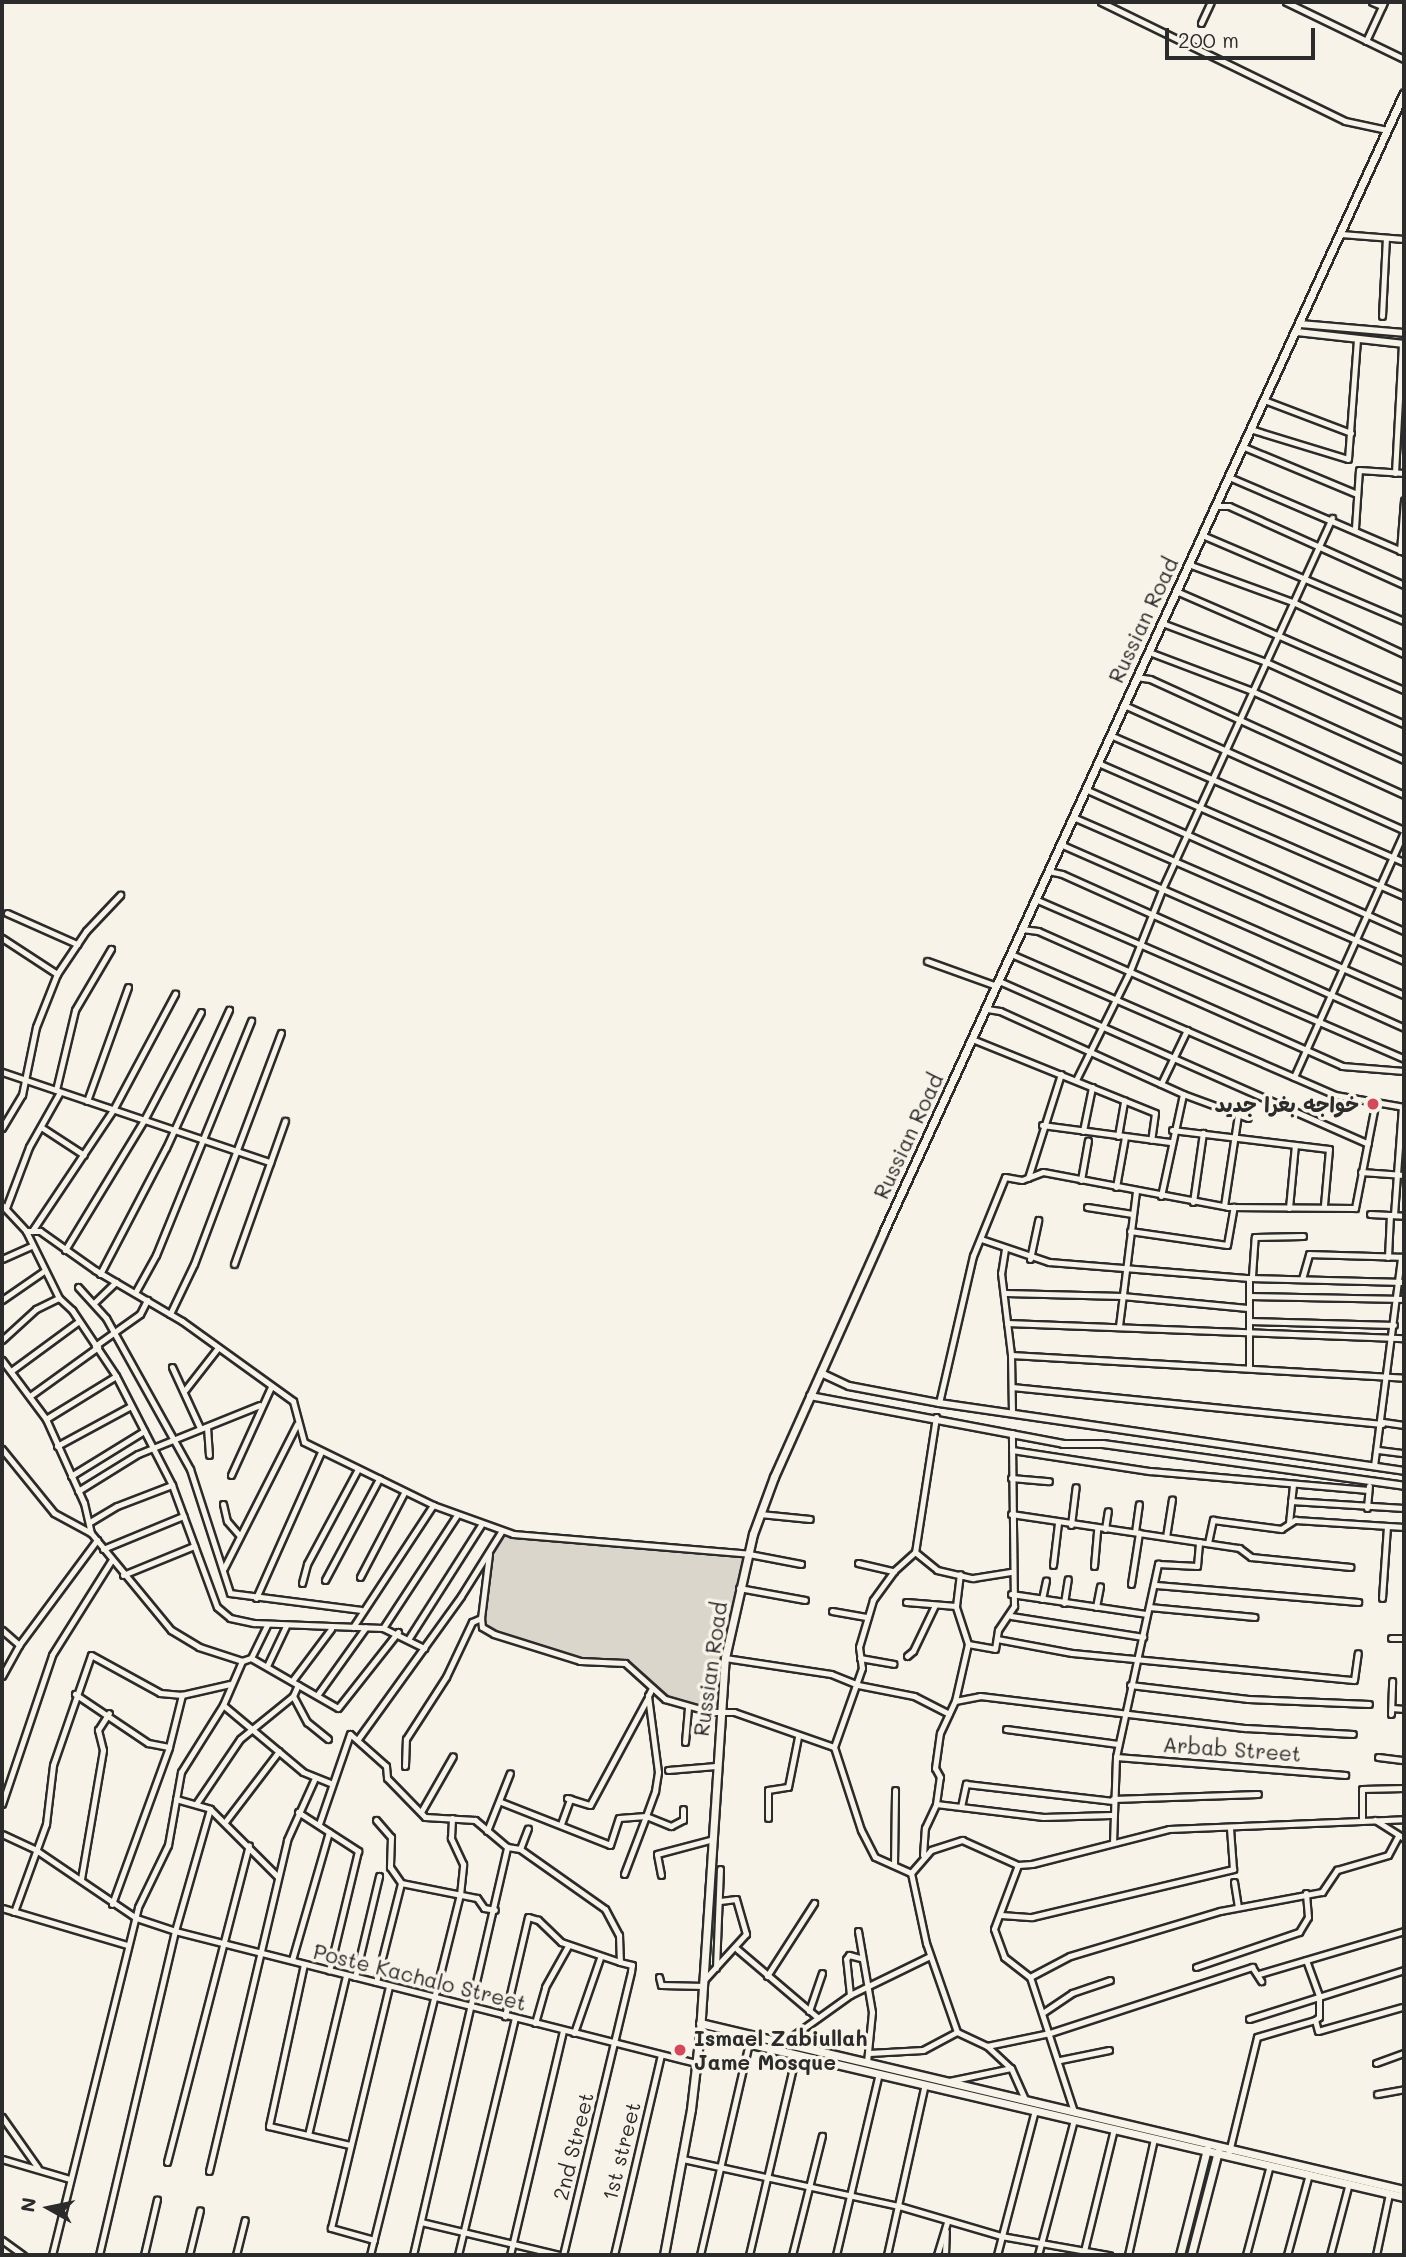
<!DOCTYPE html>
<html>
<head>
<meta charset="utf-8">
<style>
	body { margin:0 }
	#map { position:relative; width:1406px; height:2257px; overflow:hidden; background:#f7f3e8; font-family:Mali,"Playpen Sans Arabic",sans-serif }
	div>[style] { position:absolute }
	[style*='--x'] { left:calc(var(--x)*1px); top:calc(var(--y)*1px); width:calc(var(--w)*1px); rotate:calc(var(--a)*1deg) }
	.green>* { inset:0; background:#dad6cc }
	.roads { filter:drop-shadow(2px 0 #2b2b2b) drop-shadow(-2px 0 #2b2b2b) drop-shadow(0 2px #2b2b2b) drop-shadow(0 -2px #2b2b2b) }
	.minor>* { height:5px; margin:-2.5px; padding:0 2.5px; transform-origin:2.5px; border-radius:2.5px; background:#f7f3e8 }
	.tertiary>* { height:6px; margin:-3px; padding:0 3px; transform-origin:3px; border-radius:3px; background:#f7f3e8 }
	.secondary>* { height:7px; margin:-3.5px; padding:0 3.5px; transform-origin:3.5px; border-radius:3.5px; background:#f7f3e8 }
	.dots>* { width:19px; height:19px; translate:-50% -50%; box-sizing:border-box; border:4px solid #f7f3e8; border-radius:50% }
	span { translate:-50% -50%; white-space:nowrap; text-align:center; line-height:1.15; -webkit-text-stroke:7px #f7f3e8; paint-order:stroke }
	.street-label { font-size:21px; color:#2b2b2b }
	.poi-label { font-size:21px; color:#2b2b2b; font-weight:700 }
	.right { translate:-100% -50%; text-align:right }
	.left { translate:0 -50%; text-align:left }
	.frame { position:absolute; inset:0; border:4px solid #2b2b2b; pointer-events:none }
	.north { position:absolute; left:14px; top:2173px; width:70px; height:70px; -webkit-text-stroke:5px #f7f3e8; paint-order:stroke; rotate:279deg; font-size:19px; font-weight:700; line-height:28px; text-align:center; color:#2b2b2b }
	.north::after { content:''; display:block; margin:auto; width:24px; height:32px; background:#2b2b2b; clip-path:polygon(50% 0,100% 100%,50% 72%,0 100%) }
	.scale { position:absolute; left:1165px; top:28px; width:150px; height:32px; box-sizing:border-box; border:4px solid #2b2b2b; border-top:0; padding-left:9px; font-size:21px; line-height:24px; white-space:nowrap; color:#2b2b2b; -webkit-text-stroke:5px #f7f3e8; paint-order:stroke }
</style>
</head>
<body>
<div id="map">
	<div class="green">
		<i style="clip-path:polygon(501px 1532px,749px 1554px,730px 1628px,720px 1713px,665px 1699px,630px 1665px,580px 1661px,482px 1627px,489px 1554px)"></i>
	</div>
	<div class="roads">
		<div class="minor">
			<i style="--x:1101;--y:2;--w:271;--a:26"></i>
			<i style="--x:1345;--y:121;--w:43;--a:12.1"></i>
			<i style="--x:1286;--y:2;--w:131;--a:25.8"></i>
			<i style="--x:1372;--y:2;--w:11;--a:22"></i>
			<i style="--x:1201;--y:23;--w:23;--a:-65"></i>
			<i style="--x:1366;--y:41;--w:43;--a:-65.2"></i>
			<i style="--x:1341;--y:234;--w:63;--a:4.5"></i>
			<i style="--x:1382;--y:316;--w:78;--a:-87.1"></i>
			<i style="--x:1264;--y:400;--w:93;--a:20.8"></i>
			<i style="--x:1250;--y:429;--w:102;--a:17"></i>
			<i style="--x:1348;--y:459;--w:119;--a:-85.7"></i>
			<i style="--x:1244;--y:447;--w:122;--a:22.6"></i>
			<i style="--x:1395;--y:473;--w:129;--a:-86.9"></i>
			<i style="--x:1229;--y:477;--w:190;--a:23.2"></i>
			<i style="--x:1215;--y:506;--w:14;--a:0"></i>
			<i style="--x:1229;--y:506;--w:192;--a:24.3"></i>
			<i style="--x:1355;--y:528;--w:58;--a:-86.1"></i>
			<i style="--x:1359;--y:470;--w:45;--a:3.8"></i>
			<i style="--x:1202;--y:535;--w:220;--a:23.1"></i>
			<i style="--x:1400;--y:551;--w:51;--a:-85.5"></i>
			<i style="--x:1188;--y:564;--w:114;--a:20"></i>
			<i style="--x:1295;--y:603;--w:120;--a:25.1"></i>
			<i style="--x:1176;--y:591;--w:249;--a:23.5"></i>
			<i style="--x:1162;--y:623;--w:111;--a:20.6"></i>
			<i style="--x:1266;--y:662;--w:151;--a:24.2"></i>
			<i style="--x:1149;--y:652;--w:110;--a:20.7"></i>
			<i style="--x:1252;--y:691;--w:167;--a:24.4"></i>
			<i style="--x:1136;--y:677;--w:14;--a:8"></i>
			<i style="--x:1150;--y:679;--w:279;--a:24.5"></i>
			<i style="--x:1124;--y:705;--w:307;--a:24.1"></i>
			<i style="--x:1110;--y:735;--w:320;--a:23.4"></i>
			<i style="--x:1098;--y:763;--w:334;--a:23.5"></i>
			<i style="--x:1085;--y:789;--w:349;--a:24"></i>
			<i style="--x:1073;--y:817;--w:361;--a:23.5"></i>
			<i style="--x:1060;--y:844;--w:376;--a:23.7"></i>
			<i style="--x:1048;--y:871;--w:14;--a:12"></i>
			<i style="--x:1062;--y:874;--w:375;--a:24.2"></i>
			<i style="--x:1035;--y:899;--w:402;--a:23.4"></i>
			<i style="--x:7;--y:913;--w:77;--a:23.9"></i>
			<i style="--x:1022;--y:929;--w:16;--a:7"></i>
			<i style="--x:1038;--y:931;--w:333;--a:23.9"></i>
			<i style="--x:1342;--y:1066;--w:62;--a:4.6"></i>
			<i style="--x:2;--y:938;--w:66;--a:33.2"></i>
			<i style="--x:1011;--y:954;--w:353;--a:23.5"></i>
			<i style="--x:1335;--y:1095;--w:70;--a:9.9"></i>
			<i style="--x:927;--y:961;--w:74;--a:19.7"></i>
			<i style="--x:999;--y:981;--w:403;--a:23.8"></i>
			<i style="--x:987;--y:1009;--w:13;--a:9"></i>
			<i style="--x:1000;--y:1011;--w:201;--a:24.4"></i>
			<i style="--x:1183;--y:1094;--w:69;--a:20.3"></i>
			<i style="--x:972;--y:1039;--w:197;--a:22"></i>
			<i style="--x:1155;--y:1113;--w:27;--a:98"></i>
			<i style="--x:2;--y:1072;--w:283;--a:18.6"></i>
			<i style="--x:1294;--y:1077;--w:269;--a:-65.8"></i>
			<i style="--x:1076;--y:1080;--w:119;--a:-63.6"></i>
			<i style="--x:1129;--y:973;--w:92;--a:-68.4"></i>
			<i style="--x:1163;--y:887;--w:406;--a:-65.4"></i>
			<i style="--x:1161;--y:1084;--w:60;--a:-64.3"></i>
			<i style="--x:56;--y:1090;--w:82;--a:-76.6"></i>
			<i style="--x:75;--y:1010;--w:71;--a:-59.5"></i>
			<i style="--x:87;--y:1101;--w:121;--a:-70.2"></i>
			<i style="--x:1042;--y:1125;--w:129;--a:7.6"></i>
			<i style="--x:41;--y:1127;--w:51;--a:33.1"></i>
			<i style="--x:2;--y:1128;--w:39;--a:-59"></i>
			<i style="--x:22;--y:1095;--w:69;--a:-78.4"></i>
			<i style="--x:36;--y:1027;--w:57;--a:-68.4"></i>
			<i style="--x:57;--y:974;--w:52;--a:-56"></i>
			<i style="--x:86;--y:931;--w:50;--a:-46.6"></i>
			<i style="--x:1172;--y:1130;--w:158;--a:6.9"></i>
			<i style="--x:1329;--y:1149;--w:56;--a:95.1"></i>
			<i style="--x:1083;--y:1131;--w:45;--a:-78.4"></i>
			<i style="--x:1118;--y:1136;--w:36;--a:-80"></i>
			<i style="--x:1361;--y:1172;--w:43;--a:4"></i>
			<i style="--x:1028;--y:1178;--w:109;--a:-72.4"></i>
			<i style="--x:1081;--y:1180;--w:40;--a:-80"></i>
			<i style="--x:1116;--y:1187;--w:51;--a:-79.8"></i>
			<i style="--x:1161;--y:1196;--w:104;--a:-77.8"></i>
			<i style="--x:1193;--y:1202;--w:70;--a:-81.8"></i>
			<i style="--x:2;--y:1205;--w:35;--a:47"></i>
			<i style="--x:26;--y:1231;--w:75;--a:63.8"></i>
			<i style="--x:59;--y:1298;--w:18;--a:43"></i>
			<i style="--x:72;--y:1310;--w:79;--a:56.3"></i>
			<i style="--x:116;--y:1376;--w:123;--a:62.8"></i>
			<i style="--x:172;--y:1485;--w:130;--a:69.8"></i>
			<i style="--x:217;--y:1607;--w:17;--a:40"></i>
			<i style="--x:230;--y:1618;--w:25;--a:12"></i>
			<i style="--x:254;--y:1623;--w:129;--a:2.2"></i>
			<i style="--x:383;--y:1628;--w:46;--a:26"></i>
			<i style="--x:1224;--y:1206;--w:92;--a:-81.3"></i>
			<i style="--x:1087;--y:1207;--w:46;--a:8.8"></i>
			<i style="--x:6;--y:1208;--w:65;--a:-69.3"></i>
			<i style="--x:29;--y:1147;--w:63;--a:-60.6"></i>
			<i style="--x:1289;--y:1208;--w:63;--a:-84.6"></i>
			<i style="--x:1370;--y:1214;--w:34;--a:3"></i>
			<i style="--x:1394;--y:1215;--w:108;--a:-85.8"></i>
			<i style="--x:26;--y:1231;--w:14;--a:0"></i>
			<i style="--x:40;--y:1231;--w:67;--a:35.3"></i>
			<i style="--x:95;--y:1270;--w:101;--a:30.4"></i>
			<i style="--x:182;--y:1321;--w:137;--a:35.8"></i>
			<i style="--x:293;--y:1401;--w:42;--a:75"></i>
			<i style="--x:304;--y:1442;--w:144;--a:26"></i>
			<i style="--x:433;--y:1505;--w:85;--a:19.9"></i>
			<i style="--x:513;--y:1534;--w:237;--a:4.8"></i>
			<i style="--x:749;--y:1554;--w:53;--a:10.9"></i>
			<i style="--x:32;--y:1231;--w:146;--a:-56.2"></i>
			<i style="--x:113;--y:1110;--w:132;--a:-61.9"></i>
			<i style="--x:1130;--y:1231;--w:98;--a:8.2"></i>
			<i style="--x:1227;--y:1245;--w:39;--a:-80"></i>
			<i style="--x:981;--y:1239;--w:72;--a:18.7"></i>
			<i style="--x:1049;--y:1262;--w:201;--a:4.6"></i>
			<i style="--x:1249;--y:1278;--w:155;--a:1.5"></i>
			<i style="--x:1005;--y:1249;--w:24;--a:99"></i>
			<i style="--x:1001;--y:1273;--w:83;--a:83"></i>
			<i style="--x:1011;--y:1355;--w:58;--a:89"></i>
			<i style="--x:65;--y:1250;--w:152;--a:-58.7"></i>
			<i style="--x:144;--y:1120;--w:122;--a:-62.2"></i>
			<i style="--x:1388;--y:1257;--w:42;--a:-87.3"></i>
			<i style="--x:2;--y:1259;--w:32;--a:-24"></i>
			<i style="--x:1030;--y:1259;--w:40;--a:-78"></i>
			<i style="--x:234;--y:1264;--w:152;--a:-70.4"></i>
			<i style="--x:100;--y:1274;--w:142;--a:-62.4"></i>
			<i style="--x:166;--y:1148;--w:152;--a:-65.5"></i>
			<i style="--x:1252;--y:1276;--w:39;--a:-86"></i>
			<i style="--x:1255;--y:1237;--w:48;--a:-1.2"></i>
			<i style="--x:1302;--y:1279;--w:26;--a:-74"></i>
			<i style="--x:1309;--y:1254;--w:95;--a:1.8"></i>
			<i style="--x:78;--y:1287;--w:42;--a:47.9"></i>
			<i style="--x:106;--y:1318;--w:173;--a:60.9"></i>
			<i style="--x:190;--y:1469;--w:130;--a:72.1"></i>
			<i style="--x:230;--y:1593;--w:132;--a:7.4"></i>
			<i style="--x:135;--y:1293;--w:43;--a:-61.1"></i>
			<i style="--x:156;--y:1255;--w:253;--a:-67.9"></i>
			<i style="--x:1006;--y:1293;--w:116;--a:1.5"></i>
			<i style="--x:1122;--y:1296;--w:126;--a:5.5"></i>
			<i style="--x:1249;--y:1296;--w:155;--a:1.1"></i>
			<i style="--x:2;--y:1300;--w:51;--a:-34.6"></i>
			<i style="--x:95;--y:1302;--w:29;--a:-44"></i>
			<i style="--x:170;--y:1314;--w:55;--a:-64.4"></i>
			<i style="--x:194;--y:1264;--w:247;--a:-69.4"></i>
			<i style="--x:1249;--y:1321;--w:145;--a:1.6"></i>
			<i style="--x:1007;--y:1323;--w:397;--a:2.2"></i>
			<i style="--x:1119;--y:1326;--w:136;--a:-82.8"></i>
			<i style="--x:2;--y:1340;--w:46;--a:-42.4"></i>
			<i style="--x:36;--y:1309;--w:25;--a:-26"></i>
			<i style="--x:95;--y:1346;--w:55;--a:-35.4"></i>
			<i style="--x:140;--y:1314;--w:16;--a:-63"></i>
			<i style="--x:1011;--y:1355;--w:394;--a:3.3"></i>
			<i style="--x:2;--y:1360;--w:74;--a:53.3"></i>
			<i style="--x:46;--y:1419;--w:92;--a:65.7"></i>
			<i style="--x:84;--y:1503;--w:31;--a:77"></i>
			<i style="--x:1249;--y:1366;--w:88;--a:-90"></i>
			<i style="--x:172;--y:1367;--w:67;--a:65.3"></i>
			<i style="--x:11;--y:1371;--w:84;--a:-36.3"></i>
			<i style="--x:1012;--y:1387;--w:372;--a:5.7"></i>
			<i style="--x:185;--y:1390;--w:52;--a:-52"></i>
			<i style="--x:30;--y:1396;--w:84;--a:-35.8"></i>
			<i style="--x:939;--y:1403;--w:151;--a:-77"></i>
			<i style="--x:973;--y:1256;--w:85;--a:-67.9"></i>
			<i style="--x:1005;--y:1177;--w:17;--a:10"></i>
			<i style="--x:1022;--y:1180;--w:22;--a:-21"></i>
			<i style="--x:1043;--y:1172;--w:188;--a:10.7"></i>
			<i style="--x:1228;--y:1207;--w:127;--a:0.5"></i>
			<i style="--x:1355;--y:1208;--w:105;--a:-79"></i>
			<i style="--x:936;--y:1417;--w:137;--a:98.8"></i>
			<i style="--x:915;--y:1552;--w:28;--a:138"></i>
			<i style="--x:894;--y:1571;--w:36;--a:126"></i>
			<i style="--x:873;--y:1600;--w:49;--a:106.6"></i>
			<i style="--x:859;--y:1647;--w:21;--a:82"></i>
			<i style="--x:862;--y:1668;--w:84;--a:109.5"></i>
			<i style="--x:834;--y:1747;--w:87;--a:72"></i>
			<i style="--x:861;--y:1830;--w:30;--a:63"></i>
			<i style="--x:875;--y:1857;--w:39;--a:24"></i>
			<i style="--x:911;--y:1873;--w:30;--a:-49"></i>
			<i style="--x:931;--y:1850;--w:33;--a:-18"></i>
			<i style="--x:962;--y:1840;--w:61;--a:24.1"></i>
			<i style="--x:1018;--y:1865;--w:14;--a:-4"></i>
			<i style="--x:1032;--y:1864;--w:141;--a:-14.3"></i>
			<i style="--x:1169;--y:1829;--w:235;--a:-2.4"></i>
			<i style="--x:46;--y:1419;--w:82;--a:-31.6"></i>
			<i style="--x:1383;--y:1422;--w:21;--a:8"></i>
			<i style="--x:207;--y:1427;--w:28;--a:86"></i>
			<i style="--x:57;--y:1446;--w:84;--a:-28.4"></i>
			<i style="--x:2;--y:1449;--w:82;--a:50.9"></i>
			<i style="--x:54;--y:1513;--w:42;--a:28.4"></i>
			<i style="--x:91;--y:1533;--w:126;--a:50.5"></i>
			<i style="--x:171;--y:1630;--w:33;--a:31"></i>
			<i style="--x:199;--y:1647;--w:45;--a:18"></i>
			<i style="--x:242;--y:1661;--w:9;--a:-18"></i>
			<i style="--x:251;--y:1658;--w:100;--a:29.9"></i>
			<i style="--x:338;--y:1708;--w:97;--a:-51.7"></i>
			<i style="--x:1012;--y:1450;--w:140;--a:8.7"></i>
			<i style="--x:1150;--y:1471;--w:219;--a:5"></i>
			<i style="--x:1378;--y:1450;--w:26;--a:7"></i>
			<i style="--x:1374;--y:1466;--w:211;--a:-82.6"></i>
			<i style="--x:231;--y:1475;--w:97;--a:-65.6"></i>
			<i style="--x:71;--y:1476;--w:86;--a:-31.7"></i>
			<i style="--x:1011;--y:1478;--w:38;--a:5"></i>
			<i style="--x:78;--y:1491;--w:70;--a:-31.7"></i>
			<i style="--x:138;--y:1454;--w:131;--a:-21.9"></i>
			<i style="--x:1291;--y:1501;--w:113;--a:3.5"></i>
			<i style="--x:223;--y:1504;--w:17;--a:77"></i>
			<i style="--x:227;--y:1521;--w:18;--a:49"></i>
			<i style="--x:1367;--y:1508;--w:22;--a:-85"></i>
			<i style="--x:760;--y:1514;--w:50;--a:5.7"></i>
			<i style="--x:1011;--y:1514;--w:231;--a:8.5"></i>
			<i style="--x:1239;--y:1548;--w:15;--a:37"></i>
			<i style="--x:1251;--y:1557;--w:100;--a:5.7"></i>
			<i style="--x:90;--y:1522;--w:31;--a:-31"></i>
			<i style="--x:117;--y:1506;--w:59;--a:-20.9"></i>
			<i style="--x:1289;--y:1523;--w:38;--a:-84"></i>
			<i style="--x:1071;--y:1525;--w:38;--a:-83"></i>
			<i style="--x:1105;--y:1529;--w:18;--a:-81"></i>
			<i style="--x:1135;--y:1532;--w:28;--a:-82"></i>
			<i style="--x:1166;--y:1537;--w:38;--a:-81"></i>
			<i style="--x:1208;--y:1543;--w:24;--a:-78"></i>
			<i style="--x:1213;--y:1520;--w:69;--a:7.5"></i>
			<i style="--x:1281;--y:1529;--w:17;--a:-33"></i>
			<i style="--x:1295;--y:1520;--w:109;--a:3.7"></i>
			<i style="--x:103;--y:1549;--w:87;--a:-22.4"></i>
			<i style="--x:915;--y:1552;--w:28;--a:39"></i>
			<i style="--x:937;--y:1570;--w:37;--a:13"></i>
			<i style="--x:973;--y:1578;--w:38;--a:-9"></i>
			<i style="--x:489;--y:1554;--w:64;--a:97.1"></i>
			<i style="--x:481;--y:1618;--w:9;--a:84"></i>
			<i style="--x:482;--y:1627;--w:14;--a:30"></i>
			<i style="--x:494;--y:1634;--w:90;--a:17.4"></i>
			<i style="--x:580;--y:1661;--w:45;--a:2.5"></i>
			<i style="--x:625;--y:1663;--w:54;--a:42"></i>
			<i style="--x:665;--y:1699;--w:48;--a:15.8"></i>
			<i style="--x:711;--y:1712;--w:23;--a:0"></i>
			<i style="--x:734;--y:1712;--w:106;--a:19.3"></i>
			<i style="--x:858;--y:1563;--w:37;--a:13"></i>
			<i style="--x:1053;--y:1565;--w:42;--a:-83.2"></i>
			<i style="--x:1094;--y:1566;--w:38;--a:-85"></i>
			<i style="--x:224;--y:1568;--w:161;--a:-63.1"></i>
			<i style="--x:123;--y:1575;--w:77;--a:-22.2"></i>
			<i style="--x:360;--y:1577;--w:95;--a:-62.4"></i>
			<i style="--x:325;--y:1580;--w:115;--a:-61.9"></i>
			<i style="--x:302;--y:1583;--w:20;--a:-75"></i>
			<i style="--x:307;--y:1564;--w:108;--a:-61.8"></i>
			<i style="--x:1131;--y:1584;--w:52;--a:-81.1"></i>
			<i style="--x:1156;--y:1585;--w:203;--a:4.8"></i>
			<i style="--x:739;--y:1588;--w:67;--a:10.3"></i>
			<i style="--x:1011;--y:1594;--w:136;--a:8.4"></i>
			<i style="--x:256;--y:1598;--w:160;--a:-66"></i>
			<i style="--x:1382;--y:1598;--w:72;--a:-86"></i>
			<i style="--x:1042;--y:1599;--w:19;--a:-78"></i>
			<i style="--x:906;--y:1602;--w:50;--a:4.6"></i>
			<i style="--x:1064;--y:1603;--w:24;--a:-81"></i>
			<i style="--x:1096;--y:1607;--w:21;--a:-79"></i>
			<i style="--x:1149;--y:1607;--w:106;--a:5.4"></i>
			<i style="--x:832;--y:1611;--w:36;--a:10"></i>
			<i style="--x:1011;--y:1616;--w:134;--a:9"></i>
			<i style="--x:353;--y:1627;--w:146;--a:-56.7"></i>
			<i style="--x:383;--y:1628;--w:135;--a:-56.8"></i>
			<i style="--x:2;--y:1630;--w:23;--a:41"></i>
			<i style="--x:409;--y:1638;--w:134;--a:-57.5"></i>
			<i style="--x:1391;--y:1638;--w:13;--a:0"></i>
			<i style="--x:997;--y:1639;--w:76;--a:10.6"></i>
			<i style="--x:1072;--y:1653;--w:283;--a:5.5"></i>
			<i style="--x:1354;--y:1680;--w:27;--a:-82"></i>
			<i style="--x:968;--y:1644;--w:27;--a:10"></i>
			<i style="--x:995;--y:1649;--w:19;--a:-81"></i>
			<i style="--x:998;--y:1630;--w:29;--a:-56"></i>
			<i style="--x:1014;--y:1606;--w:173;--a:-90.7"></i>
			<i style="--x:907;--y:1656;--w:8;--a:-40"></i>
			<i style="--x:913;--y:1651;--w:51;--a:-64.4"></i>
			<i style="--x:251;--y:1658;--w:37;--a:-64"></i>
			<i style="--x:725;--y:1658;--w:107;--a:8.6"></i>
			<i style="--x:831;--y:1674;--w:29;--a:22"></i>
			<i style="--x:858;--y:1685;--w:57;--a:11.1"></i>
			<i style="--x:914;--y:1696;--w:39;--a:27"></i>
			<i style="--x:860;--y:1658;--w:34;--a:10"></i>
			<i style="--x:267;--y:1666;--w:44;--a:-64.6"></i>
			<i style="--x:2;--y:1676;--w:35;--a:-61"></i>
			<i style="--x:19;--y:1645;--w:131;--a:-53.4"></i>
			<i style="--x:292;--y:1681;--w:65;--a:-53.1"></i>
			<i style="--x:1130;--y:1685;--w:119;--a:6.8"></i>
			<i style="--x:1248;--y:1699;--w:121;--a:2.4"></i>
			<i style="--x:75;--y:1694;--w:88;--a:33.9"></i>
			<i style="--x:148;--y:1743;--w:21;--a:11"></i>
			<i style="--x:318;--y:1694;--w:82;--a:-54.4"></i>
			<i style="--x:293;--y:1696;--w:30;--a:62"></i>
			<i style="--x:307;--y:1722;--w:27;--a:39"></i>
			<i style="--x:955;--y:1701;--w:25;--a:-11"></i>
			<i style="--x:980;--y:1696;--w:268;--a:6.9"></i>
			<i style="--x:1246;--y:1728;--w:107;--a:3.2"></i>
			<i style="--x:223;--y:1705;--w:104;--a:39.9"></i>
			<i style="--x:303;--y:1772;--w:31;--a:22"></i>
			<i style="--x:1392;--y:1708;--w:12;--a:5"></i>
			<i style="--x:1391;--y:1714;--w:33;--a:-88"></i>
			<i style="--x:1006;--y:1729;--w:113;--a:7.6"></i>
			<i style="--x:358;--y:1739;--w:176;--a:-54.2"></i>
			<i style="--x:461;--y:1596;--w:75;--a:-58"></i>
			<i style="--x:685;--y:1742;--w:35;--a:-85"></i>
			<i style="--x:1116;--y:1757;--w:230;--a:4.5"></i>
			<i style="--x:1378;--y:1757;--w:26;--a:7"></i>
			<i style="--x:405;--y:1766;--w:27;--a:-88"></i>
			<i style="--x:406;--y:1739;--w:74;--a:-57.2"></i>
			<i style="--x:446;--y:1677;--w:61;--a:-64.7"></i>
			<i style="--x:472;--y:1622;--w:10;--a:-24"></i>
			<i style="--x:668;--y:1770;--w:48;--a:-4.8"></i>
			<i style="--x:567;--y:1798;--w:24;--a:17"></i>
			<i style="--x:590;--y:1805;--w:120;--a:-61.7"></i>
			<i style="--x:176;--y:1799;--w:35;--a:16"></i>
			<i style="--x:210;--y:1809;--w:96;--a:45"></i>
			<i style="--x:1113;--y:1799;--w:145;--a:-2"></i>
			<i style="--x:501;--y:1802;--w:117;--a:21.5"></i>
			<i style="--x:610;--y:1845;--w:28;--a:-72"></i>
			<i style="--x:619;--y:1818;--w:27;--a:-4"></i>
			<i style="--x:646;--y:1816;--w:27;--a:-70"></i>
			<i style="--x:655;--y:1791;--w:19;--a:-81"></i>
			<i style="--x:658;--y:1772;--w:77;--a:-97.5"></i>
			<i style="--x:648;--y:1696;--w:9;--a:-63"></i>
			<i style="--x:2;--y:1804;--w:157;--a:-71.4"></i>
			<i style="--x:52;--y:1655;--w:111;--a:-57.9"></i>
			<i style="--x:196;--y:1804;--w:78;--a:-55.9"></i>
			<i style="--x:240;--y:1739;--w:68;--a:-39.1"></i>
			<i style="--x:293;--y:1696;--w:12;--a:-66"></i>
			<i style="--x:936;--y:1804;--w:108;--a:6.9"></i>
			<i style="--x:1043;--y:1817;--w:68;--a:-1.7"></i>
			<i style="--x:961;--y:1807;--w:24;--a:-78"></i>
			<i style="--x:966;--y:1784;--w:148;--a:6.6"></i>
			<i style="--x:298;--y:1812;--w:72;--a:33"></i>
			<i style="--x:358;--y:1851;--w:123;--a:103.6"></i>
			<i style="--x:421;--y:1812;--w:64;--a:-60.3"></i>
			<i style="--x:768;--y:1818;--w:28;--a:-90"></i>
			<i style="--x:768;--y:1790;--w:20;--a:-9"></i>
			<i style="--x:788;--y:1787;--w:51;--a:-78.7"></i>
			<i style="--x:376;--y:1820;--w:23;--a:49"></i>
			<i style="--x:391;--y:1837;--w:30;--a:92"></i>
			<i style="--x:390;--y:1867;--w:19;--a:55"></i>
			<i style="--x:401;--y:1883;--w:77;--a:11.2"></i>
			<i style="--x:477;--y:1898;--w:12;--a:55"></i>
			<i style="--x:484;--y:1908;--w:11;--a:10"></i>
			<i style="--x:1375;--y:1820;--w:34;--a:32"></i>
			<i style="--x:1362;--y:1821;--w:32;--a:-90"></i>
			<i style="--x:1362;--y:1789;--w:42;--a:-1.4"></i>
			<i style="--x:225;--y:1822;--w:89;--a:-52.7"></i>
			<i style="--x:319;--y:1824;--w:95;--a:-71"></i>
			<i style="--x:350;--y:1734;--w:48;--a:41.6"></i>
			<i style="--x:386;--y:1766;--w:12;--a:85"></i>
			<i style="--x:387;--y:1778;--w:54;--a:45.7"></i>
			<i style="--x:425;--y:1817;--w:50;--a:3.4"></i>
			<i style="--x:475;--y:1820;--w:42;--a:40.2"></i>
			<i style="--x:507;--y:1847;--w:13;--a:9"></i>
			<i style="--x:520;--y:1849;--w:104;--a:35.2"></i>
			<i style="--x:605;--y:1909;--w:30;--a:62"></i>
			<i style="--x:619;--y:1935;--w:27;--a:88"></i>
			<i style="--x:620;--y:1962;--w:62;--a:-161.3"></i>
			<i style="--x:561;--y:1942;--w:32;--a:-136"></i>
			<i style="--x:538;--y:1920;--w:10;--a:-163"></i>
			<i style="--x:528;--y:1917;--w:102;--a:103.1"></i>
			<i style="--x:561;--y:1824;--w:27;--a:-70"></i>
			<i style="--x:487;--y:1831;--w:62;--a:-68.4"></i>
			<i style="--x:2;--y:1834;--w:38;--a:25"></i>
			<i style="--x:36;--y:1850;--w:121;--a:34.2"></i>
			<i style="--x:136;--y:1918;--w:41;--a:18.4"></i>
			<i style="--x:175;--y:1931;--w:537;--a:14.22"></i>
			<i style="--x:1113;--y:1843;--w:86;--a:-88"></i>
			<i style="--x:1116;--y:1757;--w:198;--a:-77.7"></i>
			<i style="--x:1158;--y:1564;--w:39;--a:3"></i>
			<i style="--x:1197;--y:1566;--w:24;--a:-85"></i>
			<i style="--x:520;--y:1849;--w:22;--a:-69"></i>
			<i style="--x:923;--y:1855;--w:27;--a:-86"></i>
			<i style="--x:925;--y:1828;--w:26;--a:-65"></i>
			<i style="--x:936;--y:1804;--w:27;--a:-82"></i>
			<i style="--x:940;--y:1777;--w:10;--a:-119"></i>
			<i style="--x:935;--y:1768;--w:35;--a:-82"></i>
			<i style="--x:940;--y:1733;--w:35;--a:-65"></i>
			<i style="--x:955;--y:1701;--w:58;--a:-77.2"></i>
			<i style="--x:968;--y:1644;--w:40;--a:-108"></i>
			<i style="--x:956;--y:1606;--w:32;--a:-83"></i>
			<i style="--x:894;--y:1865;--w:75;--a:-89.2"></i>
			<i style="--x:1018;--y:1865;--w:68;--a:110.6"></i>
			<i style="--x:994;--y:1929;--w:30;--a:70"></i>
			<i style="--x:1004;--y:1957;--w:33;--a:38"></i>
			<i style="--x:1030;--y:1977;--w:142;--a:71.9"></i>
			<i style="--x:911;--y:1873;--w:72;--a:77.9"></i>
			<i style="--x:926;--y:1943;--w:94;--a:70.8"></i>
			<i style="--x:957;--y:2032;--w:33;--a:25"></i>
			<i style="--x:987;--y:2046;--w:33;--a:43"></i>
			<i style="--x:1011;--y:2068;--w:36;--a:66"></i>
			<i style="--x:624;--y:1874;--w:62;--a:-69.2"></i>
			<i style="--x:646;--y:1816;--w:27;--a:22"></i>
			<i style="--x:671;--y:1826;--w:13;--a:-27"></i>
			<i style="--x:683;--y:1820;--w:11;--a:-90"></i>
			<i style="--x:661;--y:1875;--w:21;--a:-101"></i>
			<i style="--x:657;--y:1854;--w:55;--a:-14.8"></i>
			<i style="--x:81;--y:1879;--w:131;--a:-80.3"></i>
			<i style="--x:103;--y:1750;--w:21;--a:-104"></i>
			<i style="--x:98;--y:1730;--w:20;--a:-57"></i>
			<i style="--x:1234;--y:1882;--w:25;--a:81"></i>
			<i style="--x:112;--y:1904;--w:167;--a:-70"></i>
			<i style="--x:169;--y:1747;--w:54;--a:-76"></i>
			<i style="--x:2;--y:1908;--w:130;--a:16.5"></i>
			<i style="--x:14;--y:1912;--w:94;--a:-70"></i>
			<i style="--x:46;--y:1824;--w:59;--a:-83.2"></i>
			<i style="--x:53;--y:1765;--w:116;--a:-70.9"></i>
			<i style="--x:91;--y:1655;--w:79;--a:28.8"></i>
			<i style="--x:160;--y:1693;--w:22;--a:5"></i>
			<i style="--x:182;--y:1695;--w:49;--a:-12.9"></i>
			<i style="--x:1001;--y:1915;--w:31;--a:4"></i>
			<i style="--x:1032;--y:1917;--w:207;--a:-13.4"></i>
			<i style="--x:1233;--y:1869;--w:41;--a:-94.2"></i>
			<i style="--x:858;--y:1931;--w:82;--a:80.2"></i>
			<i style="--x:872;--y:2012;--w:50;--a:95.7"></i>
			<i style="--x:737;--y:1949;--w:106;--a:40.4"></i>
			<i style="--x:292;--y:1960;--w:133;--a:-73.9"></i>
			<i style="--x:1306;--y:1960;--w:38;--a:70"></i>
			<i style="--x:1319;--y:1996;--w:21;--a:90"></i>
			<i style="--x:1319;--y:2017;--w:5;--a:143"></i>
			<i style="--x:1315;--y:2020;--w:11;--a:75"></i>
			<i style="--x:1318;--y:2031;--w:87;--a:-15.9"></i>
			<i style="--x:304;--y:1964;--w:166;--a:102.2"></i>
			<i style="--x:269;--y:2126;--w:83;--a:13.2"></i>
			<i style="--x:1196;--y:1967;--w:109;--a:-18.8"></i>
			<i style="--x:1299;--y:1932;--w:17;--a:-59"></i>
			<i style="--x:1308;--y:1917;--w:24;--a:-95"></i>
			<i style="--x:716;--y:1968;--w:99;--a:-87.7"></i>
			<i style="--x:1259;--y:1974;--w:151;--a:-16.5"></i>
			<i style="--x:767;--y:1976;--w:87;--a:-57.2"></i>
			<i style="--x:355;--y:1977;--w:104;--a:-76.6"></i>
			<i style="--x:659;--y:1977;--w:8;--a:76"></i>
			<i style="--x:661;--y:1985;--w:43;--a:1.3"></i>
			<i style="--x:1030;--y:1977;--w:45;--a:-27.7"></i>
			<i style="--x:1070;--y:1956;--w:157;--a:-16.7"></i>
			<i style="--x:1220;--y:1911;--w:104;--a:-10.6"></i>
			<i style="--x:1322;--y:1892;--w:27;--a:-56"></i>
			<i style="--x:1337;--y:1870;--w:53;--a:-16.4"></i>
			<i style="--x:1388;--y:1855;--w:21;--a:-62"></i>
			<i style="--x:705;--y:1979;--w:61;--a:-47.7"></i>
			<i style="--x:746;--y:1934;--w:36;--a:-106"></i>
			<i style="--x:736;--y:1899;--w:16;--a:173"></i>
			<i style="--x:376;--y:1982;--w:102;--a:-75.8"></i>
			<i style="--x:850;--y:1995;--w:36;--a:-96"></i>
			<i style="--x:846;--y:1959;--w:5;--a:-53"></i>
			<i style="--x:849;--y:1955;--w:11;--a:15"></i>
			<i style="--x:809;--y:2011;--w:40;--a:-71.1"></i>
			<i style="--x:1044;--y:2012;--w:34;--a:-34"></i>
			<i style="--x:1072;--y:1993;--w:40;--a:-18.9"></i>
			<i style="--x:1249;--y:2019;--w:163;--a:-17.5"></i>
			<i style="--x:535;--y:2023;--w:37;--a:-74"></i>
			<i style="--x:545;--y:1987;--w:47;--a:-60.7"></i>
			<i style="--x:574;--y:2033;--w:79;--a:-70.9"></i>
			<i style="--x:783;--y:2043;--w:82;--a:-35.6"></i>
			<i style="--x:850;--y:1995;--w:89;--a:-26"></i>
			<i style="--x:987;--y:2046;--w:64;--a:-11.7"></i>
			<i style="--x:1050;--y:2033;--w:213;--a:-18.1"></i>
			<i style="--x:1252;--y:1967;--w:17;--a:57"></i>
			<i style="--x:869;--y:2053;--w:54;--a:-3.2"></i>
			<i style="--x:923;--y:2050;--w:38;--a:-28"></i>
			<i style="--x:1060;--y:2060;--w:50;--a:-11.5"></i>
			<i style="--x:1376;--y:2063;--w:30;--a:-20"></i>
			<i style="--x:949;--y:2081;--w:63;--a:-11.8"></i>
			<i style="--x:1377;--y:2094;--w:27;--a:-10"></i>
			<i style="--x:2;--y:2117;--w:62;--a:54.8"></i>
			<i style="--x:308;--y:2135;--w:164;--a:-76.6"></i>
			<i style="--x:1229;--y:2152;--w:118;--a:-76.3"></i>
			<i style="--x:1257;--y:2037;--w:60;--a:-16.3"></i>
			<i style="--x:2;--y:2159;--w:71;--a:16.4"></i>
			<i style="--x:683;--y:2159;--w:221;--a:12.3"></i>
			<i style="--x:899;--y:2206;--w:106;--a:16.4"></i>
			<i style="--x:1001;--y:2236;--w:110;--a:10"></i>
			<i style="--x:167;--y:2162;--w:327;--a:-75.5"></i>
			<i style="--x:209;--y:2171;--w:340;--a:-76.7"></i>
			<i style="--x:287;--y:1840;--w:68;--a:-65.7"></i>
			<i style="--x:421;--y:2222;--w:143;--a:13.4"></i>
			<i style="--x:2;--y:2240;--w:26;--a:36"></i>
			<i style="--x:374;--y:2240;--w:45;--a:-164.4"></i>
			<i style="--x:331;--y:2228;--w:249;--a:-76.5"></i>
			<i style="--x:52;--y:2255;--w:358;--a:-76.1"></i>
			<i style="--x:138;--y:1907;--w:69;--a:-64.2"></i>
			<i style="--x:168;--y:1845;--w:74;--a:-79.9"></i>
			<i style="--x:181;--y:1772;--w:79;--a:-57.9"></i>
			<i style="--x:223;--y:1705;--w:48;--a:-66.6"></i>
			<i style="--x:99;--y:2255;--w:333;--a:-76.8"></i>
			<i style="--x:175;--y:1931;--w:127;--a:-74"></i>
			<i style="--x:144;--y:2255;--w:57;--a:-76.9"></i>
			<i style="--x:189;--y:2255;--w:46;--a:-76.3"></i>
			<i style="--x:236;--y:2255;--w:36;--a:-76"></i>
			<i style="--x:370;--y:2255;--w:371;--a:-76"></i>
			<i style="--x:460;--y:1895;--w:31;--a:-84"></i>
			<i style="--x:463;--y:1864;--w:29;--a:-115"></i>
			<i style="--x:451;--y:1838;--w:20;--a:-87"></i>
			<i style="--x:413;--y:2255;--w:419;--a:-77"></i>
			<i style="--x:458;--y:2255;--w:244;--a:-76.5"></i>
			<i style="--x:510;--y:2255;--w:231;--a:-76.7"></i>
			<i style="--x:563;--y:2255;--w:292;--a:-76.5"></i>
			<i style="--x:631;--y:1971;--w:6;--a:-81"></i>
			<i style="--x:632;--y:1965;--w:12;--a:-166"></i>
			<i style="--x:614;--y:2255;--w:205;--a:-76.8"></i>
			<i style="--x:700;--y:2255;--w:218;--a:-77"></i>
			<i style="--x:749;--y:2255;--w:206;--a:-76.8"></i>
			<i style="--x:792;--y:2255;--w:123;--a:-75.9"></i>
			<i style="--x:836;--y:2255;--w:187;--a:-76.7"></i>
			<i style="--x:887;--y:2255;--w:175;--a:-77.5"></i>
			<i style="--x:937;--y:2255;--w:34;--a:-73"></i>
			<i style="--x:945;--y:2255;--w:24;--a:-88"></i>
			<i style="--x:997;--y:2255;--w:150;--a:-75.3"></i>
			<i style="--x:1038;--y:2255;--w:140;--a:-75.1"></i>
			<i style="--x:1083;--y:2255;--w:130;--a:-76.2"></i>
			<i style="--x:1128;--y:2255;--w:119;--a:-77.4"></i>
			<i style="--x:1246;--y:2255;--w:93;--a:-75.1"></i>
			<i style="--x:1287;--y:2255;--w:84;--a:-74.8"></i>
			<i style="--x:1330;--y:2255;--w:74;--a:-75.2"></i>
			<i style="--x:1376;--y:2255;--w:62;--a:-78"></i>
		</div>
		<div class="tertiary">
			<i style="--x:1300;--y:324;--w:104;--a:4.9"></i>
			<i style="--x:1297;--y:332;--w:108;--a:6.4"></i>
			<i style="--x:821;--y:1373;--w:31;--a:25"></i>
			<i style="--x:849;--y:1386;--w:92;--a:10.7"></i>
			<i style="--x:939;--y:1403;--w:470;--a:8.3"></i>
			<i style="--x:810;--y:1396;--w:258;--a:10.7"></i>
			<i style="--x:1063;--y:1444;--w:40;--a:0"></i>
			<i style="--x:1103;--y:1444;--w:304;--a:7.9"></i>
		</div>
		<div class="secondary">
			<i style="--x:700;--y:2023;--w:724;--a:13.34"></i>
			<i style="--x:700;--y:2032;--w:723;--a:13.19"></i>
			<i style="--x:664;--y:2255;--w:148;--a:-79.5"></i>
			<i style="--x:691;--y:2109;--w:78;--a:-83.3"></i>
			<i style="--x:700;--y:2032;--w:375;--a:-86.2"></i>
			<i style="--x:725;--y:1658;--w:127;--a:-77.3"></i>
			<i style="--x:753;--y:1534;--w:61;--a:-69.8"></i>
			<i style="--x:774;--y:1477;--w:267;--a:-65.9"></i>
			<i style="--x:883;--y:1233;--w:1253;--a:-65.44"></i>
			<i style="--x:1180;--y:2255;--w:109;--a:-75.7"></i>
			<i style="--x:1191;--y:2255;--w:107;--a:-75.4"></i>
		</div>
	</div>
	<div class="dots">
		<i style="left:1373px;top:1104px;background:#d1495b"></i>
		<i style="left:680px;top:2050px;background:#d1495b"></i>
	</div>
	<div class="street-label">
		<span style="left:1143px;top:620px;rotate:-65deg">Russian Road</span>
		<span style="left:908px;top:1136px;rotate:-65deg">Russian Road</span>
		<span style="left:710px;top:1669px;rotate:-82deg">Russian Road</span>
		<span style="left:1232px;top:1749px;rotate:4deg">Arbab Street</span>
		<span style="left:420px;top:1977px;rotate:14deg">Poste Kachalo Street</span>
		<span style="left:573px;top:2146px;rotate:-76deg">2nd Street</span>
		<span style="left:621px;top:2151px;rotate:-76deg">1st street</span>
	</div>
	<div class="poi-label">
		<span class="right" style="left:1359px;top:1104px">خواجه بغرا جدید</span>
		<span class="left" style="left:694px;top:2050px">Ismael Zabiullah<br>Jame Mosque</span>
	</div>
	<div class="frame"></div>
	<div class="north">N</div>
	<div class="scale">200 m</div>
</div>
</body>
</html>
